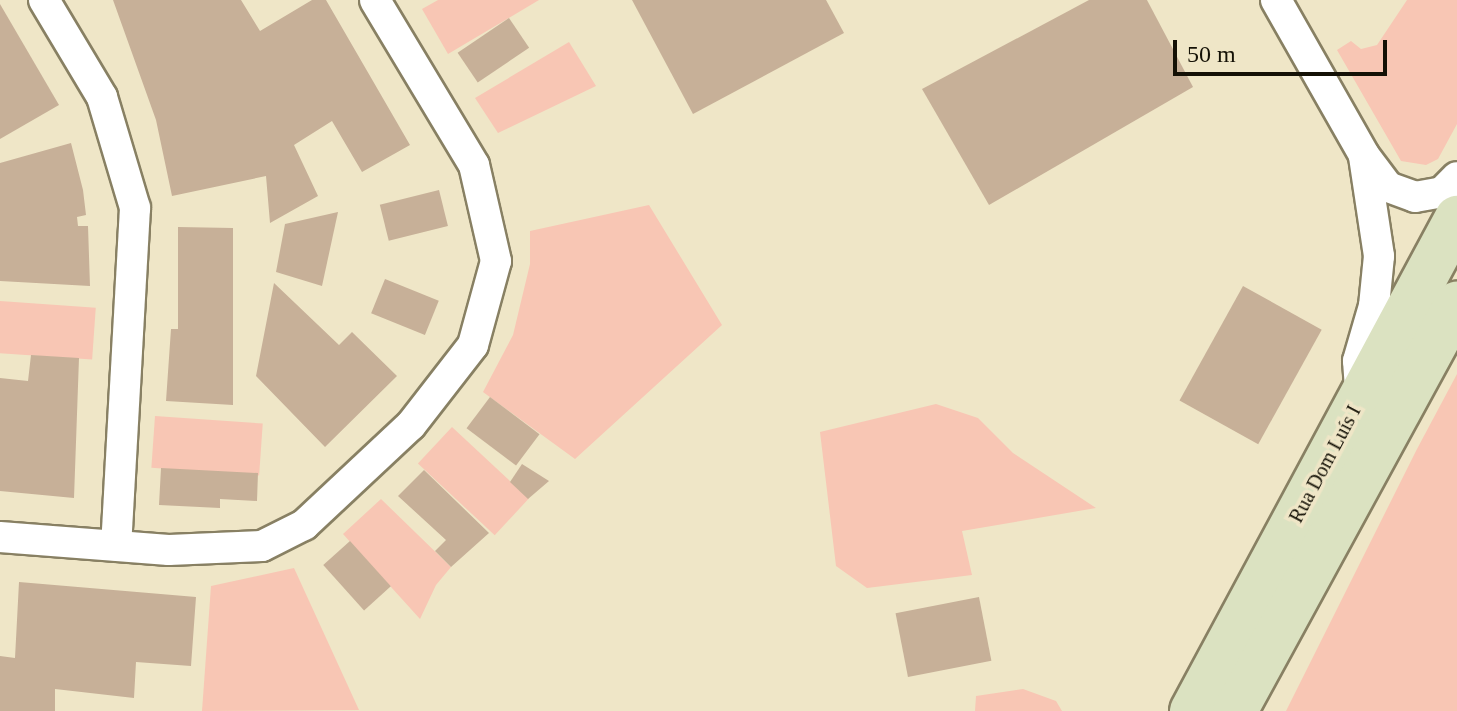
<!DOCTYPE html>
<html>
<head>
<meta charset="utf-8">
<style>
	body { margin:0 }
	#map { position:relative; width:1457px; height:711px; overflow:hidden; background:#efe6c7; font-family:Georgia,serif }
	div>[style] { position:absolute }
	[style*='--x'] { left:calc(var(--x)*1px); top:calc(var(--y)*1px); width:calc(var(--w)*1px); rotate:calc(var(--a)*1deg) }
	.green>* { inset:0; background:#f8c6b4; transform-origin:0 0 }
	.building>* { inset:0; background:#c7b098; transform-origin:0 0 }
	.roads { filter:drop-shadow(2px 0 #888063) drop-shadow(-2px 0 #888063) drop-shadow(0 2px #888063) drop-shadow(0 -2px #888063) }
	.minor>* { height:30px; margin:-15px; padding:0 15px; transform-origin:15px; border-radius:15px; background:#fff }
	.secondary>* { height:44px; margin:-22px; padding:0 22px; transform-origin:22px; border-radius:22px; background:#dbe2c1 }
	span { translate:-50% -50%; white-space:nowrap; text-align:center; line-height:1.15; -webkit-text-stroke:7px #efe6c7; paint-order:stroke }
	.street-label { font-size:20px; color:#141106 }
	.scale { position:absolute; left:1173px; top:40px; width:214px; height:36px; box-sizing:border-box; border:4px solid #141106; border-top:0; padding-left:10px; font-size:24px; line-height:28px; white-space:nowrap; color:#141106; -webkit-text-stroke:6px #efe6c7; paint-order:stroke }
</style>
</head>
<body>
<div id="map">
	<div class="green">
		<i style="clip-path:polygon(438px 0,539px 0,448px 54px,422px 9px)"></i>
		<i style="clip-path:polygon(1407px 0,1457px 0,1457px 124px,1438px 159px,1426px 165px,1401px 161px,1337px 50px,1351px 41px,1361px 49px,1377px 45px)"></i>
		<i style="clip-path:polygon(569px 42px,596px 86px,498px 133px,475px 98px)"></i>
		<i style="clip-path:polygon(649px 205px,722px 325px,575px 459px,483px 392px,513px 335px,530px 264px,530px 231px)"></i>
		<i style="left:0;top:301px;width:96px;height:52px;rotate:4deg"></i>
		<i style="clip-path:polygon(1457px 374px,1457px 711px,1286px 711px,1417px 449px)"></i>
		<i style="clip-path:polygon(936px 404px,978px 418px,1013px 453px,1096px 508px,962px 531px,972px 575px,867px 588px,836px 566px,820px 432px)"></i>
		<i style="left:155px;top:416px;width:108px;height:52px;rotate:4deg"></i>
		<i style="left:452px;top:427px;width:105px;height:50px;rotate:43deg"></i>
		<i style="clip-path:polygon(381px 499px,451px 567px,436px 585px,420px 619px,343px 534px)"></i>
		<i style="clip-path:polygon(294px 568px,359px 710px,202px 711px,211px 586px)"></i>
		<i style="clip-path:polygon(1023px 689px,1056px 701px,1062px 711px,975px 711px,976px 696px)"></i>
	</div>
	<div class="building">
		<i style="clip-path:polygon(113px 0,241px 0,260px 31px,312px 0,326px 0,410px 145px,362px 172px,332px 121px,294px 145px,318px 196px,270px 223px,266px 176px,172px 196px,156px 120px)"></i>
		<i style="clip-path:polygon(632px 0,826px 0,844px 33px,693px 114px)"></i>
		<i style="clip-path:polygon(1089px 0,1147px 0,1193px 87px,989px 205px,922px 89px)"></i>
		<i style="clip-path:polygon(0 4px,59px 105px,0 139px)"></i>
		<i style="left:509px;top:18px;width:36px;height:62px;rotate:56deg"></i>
		<i style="clip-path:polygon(71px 143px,83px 190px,86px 215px,77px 217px,78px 226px,88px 226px,90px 286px,0 281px,0 163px)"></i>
		<i style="left:439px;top:190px;width:37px;height:61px;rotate:76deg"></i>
		<i style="clip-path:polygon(338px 212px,322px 286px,276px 272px,285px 224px)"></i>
		<i style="clip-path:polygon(178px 227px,233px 228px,233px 405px,166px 401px,171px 329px,178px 329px)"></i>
		<i style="left:385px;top:279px;width:58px;height:37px;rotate:22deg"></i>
		<i style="clip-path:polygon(274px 283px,339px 345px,352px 332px,397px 376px,325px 447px,256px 376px)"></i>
		<i style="left:1243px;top:286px;width:90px;height:131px;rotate:29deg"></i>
		<i style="clip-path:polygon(31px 355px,79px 358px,74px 498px,0 491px,0 378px,28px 381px)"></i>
		<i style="left:490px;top:397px;width:62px;height:39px;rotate:37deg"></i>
		<i style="clip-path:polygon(522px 464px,549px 481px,528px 499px,510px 482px)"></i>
		<i style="clip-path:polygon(161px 468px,258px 473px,257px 501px,220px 499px,220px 508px,159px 505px)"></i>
		<i style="clip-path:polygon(424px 470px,489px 533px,451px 567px,435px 551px,446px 540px,398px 496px)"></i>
		<i style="left:350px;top:541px;width:61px;height:36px;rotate:48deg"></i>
		<i style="clip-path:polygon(19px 582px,196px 597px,191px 666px,136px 662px,134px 698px,55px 689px,55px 711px,0 711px,0 656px,15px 658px)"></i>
		<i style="left:979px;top:597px;width:65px;height:85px;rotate:79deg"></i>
	</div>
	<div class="roads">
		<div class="minor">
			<i style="--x:44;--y:0;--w:113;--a:59.1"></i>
			<i style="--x:102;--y:97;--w:116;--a:73.4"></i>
			<i style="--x:135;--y:208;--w:338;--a:93.2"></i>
			<i style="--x:1276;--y:0;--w:178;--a:60.4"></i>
			<i style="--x:1364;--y:155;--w:40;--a:53"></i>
			<i style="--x:1388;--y:187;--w:29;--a:20"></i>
			<i style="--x:1415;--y:197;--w:27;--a:-10"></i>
			<i style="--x:1442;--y:192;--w:21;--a:-45"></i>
			<i style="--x:1360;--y:389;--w:28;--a:-94"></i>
			<i style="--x:1358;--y:361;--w:57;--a:-73.8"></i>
			<i style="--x:1374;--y:306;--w:50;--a:-84.3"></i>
			<i style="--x:1379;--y:256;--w:100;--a:-98.6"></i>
			<i style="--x:0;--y:537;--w:169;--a:4.4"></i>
			<i style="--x:169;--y:550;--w:93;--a:-2.5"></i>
			<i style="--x:262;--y:546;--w:47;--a:-26.6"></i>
			<i style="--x:304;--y:525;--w:146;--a:-43.1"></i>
			<i style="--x:411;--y:425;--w:101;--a:-52.2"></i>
			<i style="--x:473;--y:345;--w:87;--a:-74.7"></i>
			<i style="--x:496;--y:261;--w:98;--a:-102.9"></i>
			<i style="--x:474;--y:165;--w:192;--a:-121"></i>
		</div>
		<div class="secondary">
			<i style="--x:1192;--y:711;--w:560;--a:-61.74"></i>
			<i style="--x:1235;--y:711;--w:464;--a:-61.4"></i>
		</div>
	</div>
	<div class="street-label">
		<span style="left:1325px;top:464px;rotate:-62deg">Rua Dom Luís I</span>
	</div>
	<div class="scale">50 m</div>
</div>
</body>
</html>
